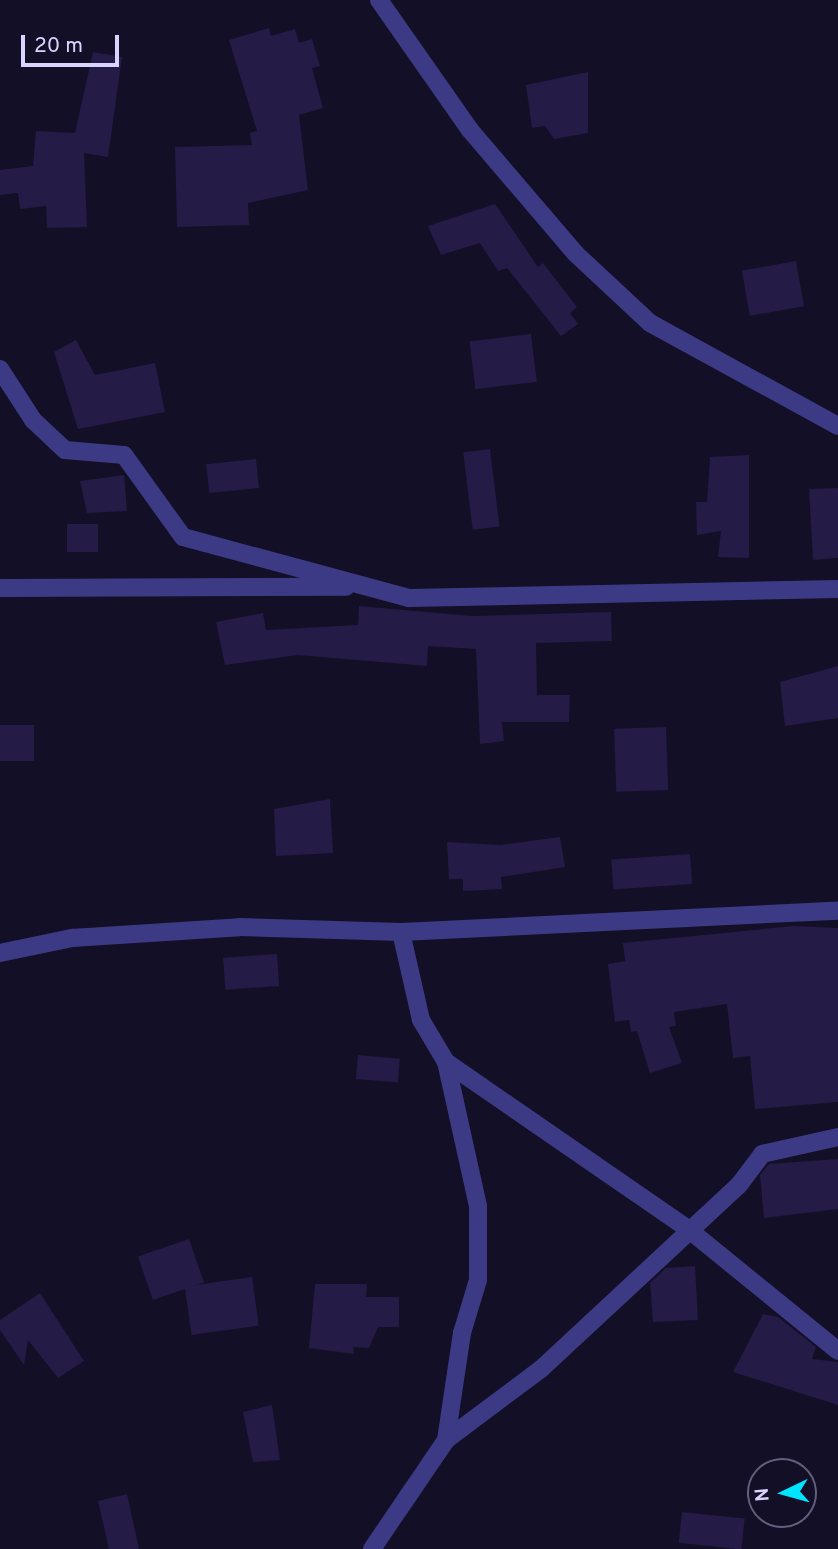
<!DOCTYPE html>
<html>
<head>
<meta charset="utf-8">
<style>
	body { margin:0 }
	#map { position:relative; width:838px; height:1549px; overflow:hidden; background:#130f26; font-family:Overpass,sans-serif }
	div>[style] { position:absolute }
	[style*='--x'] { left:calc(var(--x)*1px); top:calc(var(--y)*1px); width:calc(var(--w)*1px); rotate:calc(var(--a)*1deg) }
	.building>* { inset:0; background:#241b47; transform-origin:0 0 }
	.minor>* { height:18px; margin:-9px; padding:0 9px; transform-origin:9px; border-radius:9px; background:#3d3a85 }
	span { translate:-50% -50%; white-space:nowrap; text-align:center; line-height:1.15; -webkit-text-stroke:5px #130f26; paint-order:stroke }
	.north { position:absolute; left:747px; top:1458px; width:70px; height:70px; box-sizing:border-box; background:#130f26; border:2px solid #625e7d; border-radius:50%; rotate:265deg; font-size:19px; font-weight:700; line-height:28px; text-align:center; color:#d9d4ff }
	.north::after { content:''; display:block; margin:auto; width:24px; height:32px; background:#00e5ff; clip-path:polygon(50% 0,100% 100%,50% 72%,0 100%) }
	.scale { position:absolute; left:21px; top:35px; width:98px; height:32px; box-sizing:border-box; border:4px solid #d9d4ff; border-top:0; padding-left:9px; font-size:21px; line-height:24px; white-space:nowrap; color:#d9d4ff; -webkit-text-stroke:5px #130f26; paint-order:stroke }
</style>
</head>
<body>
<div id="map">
	<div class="building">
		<i style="clip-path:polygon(269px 28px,271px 36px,295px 29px,299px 43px,312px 39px,320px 66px,312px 68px,323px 108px,299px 115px,308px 190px,248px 203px,249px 225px,177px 227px,175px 147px,252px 145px,250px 133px,257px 131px,229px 40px)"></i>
		<i style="clip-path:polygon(93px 52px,122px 57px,108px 157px,84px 153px,87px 227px,47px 228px,46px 206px,20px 209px,18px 193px,0 195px,0 170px,33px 166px,36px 131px,75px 133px)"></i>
		<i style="clip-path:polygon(588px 72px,588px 133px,554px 139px,545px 126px,532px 128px,526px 85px)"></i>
		<i style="clip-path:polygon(495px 204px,538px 267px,543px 263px,577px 307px,570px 313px,578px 324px,561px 336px,507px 268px,498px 271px,480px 243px,441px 255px,428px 226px)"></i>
		<i style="left:796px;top:261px;width:46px;height:55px;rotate:80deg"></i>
		<i style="left:531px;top:334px;width:48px;height:62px;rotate:83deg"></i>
		<i style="clip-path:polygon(76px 340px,95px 375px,155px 363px,165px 412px,78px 429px,54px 352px)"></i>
		<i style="left:490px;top:449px;width:78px;height:27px;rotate:83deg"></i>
		<i style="clip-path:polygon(749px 455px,749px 558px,718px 557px,721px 531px,697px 535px,696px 502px,707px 502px,710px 457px)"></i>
		<i style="left:256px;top:459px;width:29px;height:50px;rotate:84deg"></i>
		<i style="clip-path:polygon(124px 475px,127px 511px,87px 513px,80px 481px)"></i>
		<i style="clip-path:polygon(838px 488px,838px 558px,813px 560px,809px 489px)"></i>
		<i style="left:67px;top:524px;width:31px;height:28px"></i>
		<i style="clip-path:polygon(359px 606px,472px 616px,611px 612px,612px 641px,536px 643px,537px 695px,570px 695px,569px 722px,502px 722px,504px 741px,480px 744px,476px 649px,428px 646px,427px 666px,298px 655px,225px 665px,216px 622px,263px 613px,266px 630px,358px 625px)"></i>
		<i style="clip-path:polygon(838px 666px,838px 718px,785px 726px,780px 682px)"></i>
		<i style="left:0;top:725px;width:34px;height:36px"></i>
		<i style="left:666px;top:727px;width:63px;height:52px;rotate:88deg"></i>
		<i style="clip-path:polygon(330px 799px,333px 853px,276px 856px,274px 809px)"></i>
		<i style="clip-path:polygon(560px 837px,565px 867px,501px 877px,502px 889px,463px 891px,463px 879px,449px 879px,447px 842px,500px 845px)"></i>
		<i style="left:690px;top:854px;width:30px;height:79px;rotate:86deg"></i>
		<i style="clip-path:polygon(793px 926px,838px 928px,838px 1102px,755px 1109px,750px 1056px,733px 1058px,727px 1004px,674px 1012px,676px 1026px,669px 1027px,682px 1063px,650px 1073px,637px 1031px,631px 1032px,629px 1020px,615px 1022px,608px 964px,625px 961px,623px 943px)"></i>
		<i style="left:277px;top:954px;width:32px;height:54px;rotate:86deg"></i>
		<i style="left:358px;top:1055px;width:42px;height:24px;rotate:5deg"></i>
		<i style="clip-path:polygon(838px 1159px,838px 1209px,764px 1218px,760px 1175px,769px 1164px)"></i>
		<i style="left:189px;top:1239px;width:46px;height:54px;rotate:71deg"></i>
		<i style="clip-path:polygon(695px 1266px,698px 1320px,653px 1322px,650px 1283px,666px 1268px)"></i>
		<i style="left:252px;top:1277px;width:49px;height:68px;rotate:82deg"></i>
		<i style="clip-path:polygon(315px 1284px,367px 1284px,366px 1297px,399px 1297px,399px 1327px,378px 1327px,369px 1348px,353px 1347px,354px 1354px,309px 1348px)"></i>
		<i style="clip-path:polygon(40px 1293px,84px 1361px,58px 1378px,28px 1340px,24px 1365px,0 1330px,0 1320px)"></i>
		<i style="clip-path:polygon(763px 1314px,778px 1317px,816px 1347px,812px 1359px,838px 1362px,838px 1405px,733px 1372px)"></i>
		<i style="clip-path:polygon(272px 1405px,280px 1460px,253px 1462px,243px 1412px)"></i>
		<i style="clip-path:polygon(127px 1494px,139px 1549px,109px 1549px,98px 1501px)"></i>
		<i style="left:682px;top:1512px;width:63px;height:31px;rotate:6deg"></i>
	</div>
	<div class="minor">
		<i style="--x:379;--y:0;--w:159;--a:55"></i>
		<i style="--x:470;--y:130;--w:163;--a:49.5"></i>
		<i style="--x:576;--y:254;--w:101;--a:43"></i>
		<i style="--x:650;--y:323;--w:214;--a:28.7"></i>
		<i style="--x:0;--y:369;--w:61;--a:57.1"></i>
		<i style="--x:33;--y:420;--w:44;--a:43.2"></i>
		<i style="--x:65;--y:450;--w:59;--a:4.8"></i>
		<i style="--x:124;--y:455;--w:101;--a:54.3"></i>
		<i style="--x:183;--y:537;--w:234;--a:15.1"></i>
		<i style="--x:409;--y:598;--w:429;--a:-1.2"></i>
		<i style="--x:0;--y:588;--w:346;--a:-0.2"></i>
		<i style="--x:401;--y:932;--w:90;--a:77.2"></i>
		<i style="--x:421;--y:1020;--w:49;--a:59.2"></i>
		<i style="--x:446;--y:1062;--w:294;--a:34.6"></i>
		<i style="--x:688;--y:1229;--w:193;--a:39.1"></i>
		<i style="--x:0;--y:953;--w:74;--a:-11.8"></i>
		<i style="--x:72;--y:938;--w:168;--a:-3.7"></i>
		<i style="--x:240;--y:927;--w:161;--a:1.8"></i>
		<i style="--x:401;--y:932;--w:438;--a:-2.8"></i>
		<i style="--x:446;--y:1440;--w:108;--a:-81.5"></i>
		<i style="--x:462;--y:1333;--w:55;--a:-73.2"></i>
		<i style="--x:478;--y:1280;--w:74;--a:-90"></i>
		<i style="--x:478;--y:1206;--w:148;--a:-102.5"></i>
		<i style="--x:372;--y:1549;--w:132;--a:-55.8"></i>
		<i style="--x:446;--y:1440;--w:119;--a:-36.8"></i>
		<i style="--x:541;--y:1369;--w:270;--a:-42.9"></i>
		<i style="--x:739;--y:1185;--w:39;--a:-53"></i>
		<i style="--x:762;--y:1154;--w:78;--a:-12.6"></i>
	</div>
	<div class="north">N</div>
	<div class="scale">20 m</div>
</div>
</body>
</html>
